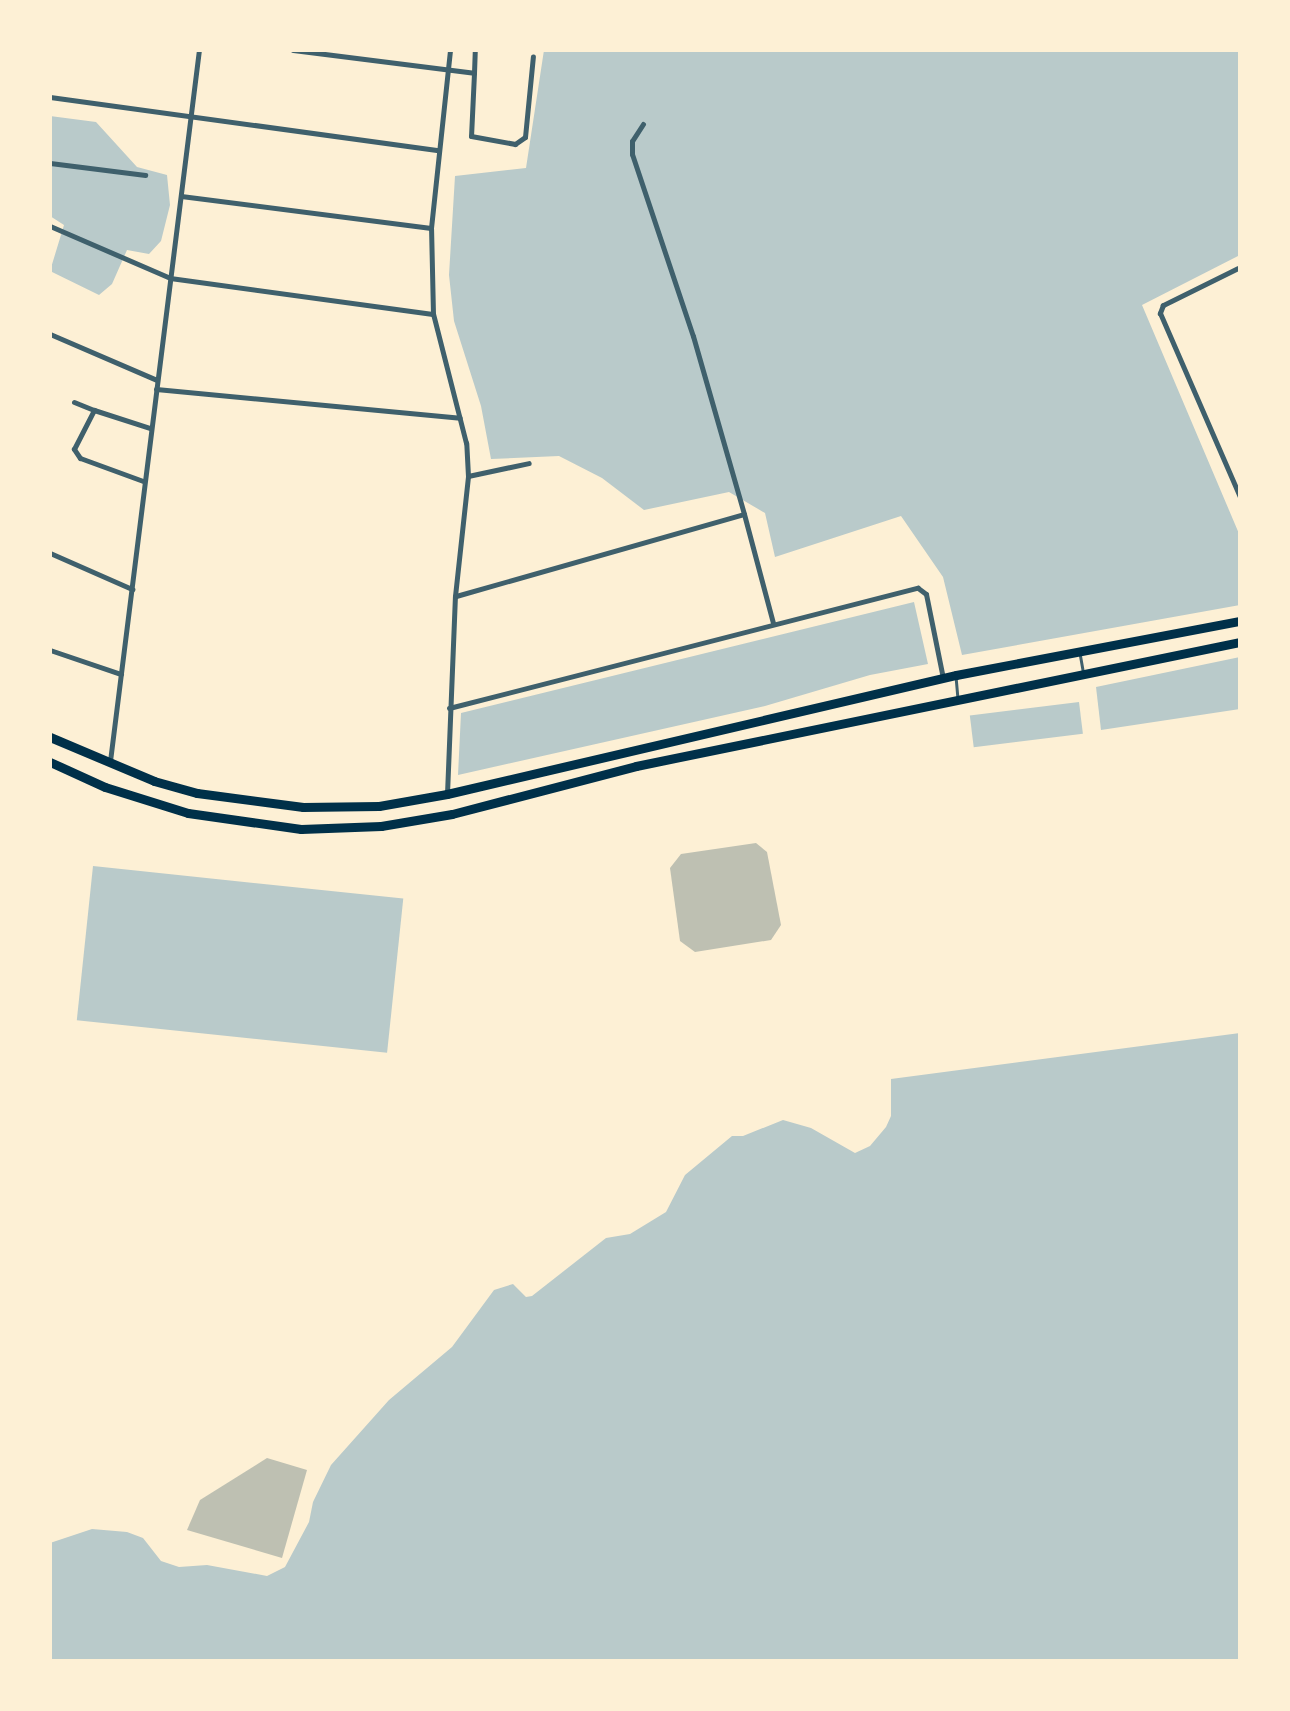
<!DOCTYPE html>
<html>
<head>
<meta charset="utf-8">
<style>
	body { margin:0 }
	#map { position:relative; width:1290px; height:1711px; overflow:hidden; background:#fdf0d5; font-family:Raleway,sans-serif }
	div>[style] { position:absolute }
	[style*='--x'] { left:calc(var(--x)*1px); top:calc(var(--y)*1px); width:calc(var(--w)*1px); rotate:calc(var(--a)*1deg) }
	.green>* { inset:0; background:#b9caca; transform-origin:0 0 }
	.building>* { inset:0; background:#bec0b2 }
	.service>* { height:2.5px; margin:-1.25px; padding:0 1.25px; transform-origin:1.25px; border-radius:1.25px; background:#3f606c }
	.minor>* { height:5px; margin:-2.5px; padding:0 2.5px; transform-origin:2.5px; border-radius:2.5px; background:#3f606c }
	.trunk>* { height:9px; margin:-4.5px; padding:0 4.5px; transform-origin:4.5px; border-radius:4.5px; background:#003049 }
	span { translate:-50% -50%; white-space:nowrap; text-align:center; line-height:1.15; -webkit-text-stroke:8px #fdf0d5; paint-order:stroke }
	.frame { position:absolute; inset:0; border:52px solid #fdf0d5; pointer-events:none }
</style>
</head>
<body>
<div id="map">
	<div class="green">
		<i style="clip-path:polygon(544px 50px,1240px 50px,1240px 255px,1142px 305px,1240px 536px,1240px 605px,962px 655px,943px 577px,901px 516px,775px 557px,765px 513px,729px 492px,644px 510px,602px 478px,559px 456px,491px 459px,481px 406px,454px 321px,449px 275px,455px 176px,526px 168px)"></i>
		<i style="clip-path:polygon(50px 116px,96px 122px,137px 167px,167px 175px,170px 205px,161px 241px,149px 254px,127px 250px,112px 284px,99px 295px,50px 271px,64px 225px,50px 216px)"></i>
		<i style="clip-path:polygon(914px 602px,928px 664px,870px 675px,765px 706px,458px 775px,461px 713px)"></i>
		<i style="clip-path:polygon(1240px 657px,1240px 709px,1101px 730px,1096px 687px)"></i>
		<i style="left:1079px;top:702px;width:32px;height:110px;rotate:83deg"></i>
		<i style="left:93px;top:866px;width:312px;height:155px;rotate:6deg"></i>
		<i style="clip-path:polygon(1240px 1033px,1240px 1661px,50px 1661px,50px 1543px,92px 1529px,127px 1532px,143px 1538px,161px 1561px,179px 1567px,207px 1565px,267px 1576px,285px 1567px,309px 1522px,313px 1502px,331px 1465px,389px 1400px,452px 1347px,494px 1290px,513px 1284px,526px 1297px,532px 1296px,606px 1238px,630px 1234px,666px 1212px,685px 1175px,732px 1136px,743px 1136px,783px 1120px,811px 1128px,855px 1153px,870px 1146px,886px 1127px,891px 1116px,891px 1079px)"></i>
	</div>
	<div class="building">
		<i style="clip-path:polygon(756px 843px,767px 852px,781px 925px,771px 940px,695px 952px,680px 941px,670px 868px,681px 854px)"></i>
		<i style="clip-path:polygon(267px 1458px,307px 1470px,282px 1558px,187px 1530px,200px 1500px)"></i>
	</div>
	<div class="service">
		<i style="--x:1080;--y:653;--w:17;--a:80"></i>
		<i style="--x:956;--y:676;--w:22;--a:85"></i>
	</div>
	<div class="minor">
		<i style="--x:293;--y:50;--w:182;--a:7.2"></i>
		<i style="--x:474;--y:73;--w:63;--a:92.7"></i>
		<i style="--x:471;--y:136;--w:45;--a:10.3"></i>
		<i style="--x:515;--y:144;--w:12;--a:-35"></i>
		<i style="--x:525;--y:137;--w:81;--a:-84.4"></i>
		<i style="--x:474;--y:73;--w:23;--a:-88"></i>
		<i style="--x:50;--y:97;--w:392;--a:7.8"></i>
		<i style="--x:643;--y:124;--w:20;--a:123"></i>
		<i style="--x:632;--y:141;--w:13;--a:90"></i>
		<i style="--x:632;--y:154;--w:192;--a:71.5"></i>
		<i style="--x:693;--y:336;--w:185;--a:74"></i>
		<i style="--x:50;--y:163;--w:96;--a:7.2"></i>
		<i style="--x:181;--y:196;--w:252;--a:7.3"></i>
		<i style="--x:50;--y:226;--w:131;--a:23.4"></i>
		<i style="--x:170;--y:278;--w:265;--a:7.8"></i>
		<i style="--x:1238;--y:268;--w:84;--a:153.7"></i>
		<i style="--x:1163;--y:305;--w:9;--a:111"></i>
		<i style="--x:1160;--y:313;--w:201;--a:66.5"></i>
		<i style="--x:50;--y:334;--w:116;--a:23.3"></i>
		<i style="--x:156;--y:389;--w:305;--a:5.4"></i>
		<i style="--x:74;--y:402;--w:22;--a:22"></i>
		<i style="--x:468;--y:476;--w:62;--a:-12"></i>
		<i style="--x:143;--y:481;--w:67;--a:-159.9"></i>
		<i style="--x:80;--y:458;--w:11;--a:-124"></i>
		<i style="--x:74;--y:449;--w:44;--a:-62.9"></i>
		<i style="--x:94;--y:410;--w:59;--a:17.8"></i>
		<i style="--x:50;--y:553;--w:90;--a:23.7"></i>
		<i style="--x:456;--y:596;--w:299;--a:-15.9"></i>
		<i style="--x:744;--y:514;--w:113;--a:75.1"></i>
		<i style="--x:50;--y:650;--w:75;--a:18.7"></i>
		<i style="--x:449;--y:708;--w:484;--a:-14.4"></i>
		<i style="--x:918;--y:588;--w:10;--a:37"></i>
		<i style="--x:926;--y:594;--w:86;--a:78.6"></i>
		<i style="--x:110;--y:761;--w:717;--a:-82.87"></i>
		<i style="--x:447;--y:794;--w:198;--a:-87.7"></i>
		<i style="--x:455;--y:596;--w:121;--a:-83.8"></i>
		<i style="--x:468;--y:476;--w:33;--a:-93"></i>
		<i style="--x:466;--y:443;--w:133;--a:-104.3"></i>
		<i style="--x:433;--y:314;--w:86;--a:-91.3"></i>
		<i style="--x:431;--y:228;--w:179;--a:-83.9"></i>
	</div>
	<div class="trunk">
		<i style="--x:50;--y:737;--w:113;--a:22.9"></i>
		<i style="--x:154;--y:781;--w:45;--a:15.6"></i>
		<i style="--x:197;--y:793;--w:107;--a:7.5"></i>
		<i style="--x:303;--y:807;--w:76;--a:-0.8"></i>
		<i style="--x:379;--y:806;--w:69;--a:-10"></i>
		<i style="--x:447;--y:794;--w:523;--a:-13.16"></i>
		<i style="--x:956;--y:675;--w:289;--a:-10.8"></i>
		<i style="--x:50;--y:762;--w:60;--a:24.4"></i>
		<i style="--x:105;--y:787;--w:87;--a:17.4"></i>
		<i style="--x:188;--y:813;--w:114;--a:8.1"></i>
		<i style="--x:301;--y:829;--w:80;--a:-2.1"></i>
		<i style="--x:381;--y:826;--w:72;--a:-9.6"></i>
		<i style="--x:452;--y:814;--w:190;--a:-14.6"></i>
		<i style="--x:636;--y:766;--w:617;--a:-11.6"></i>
	</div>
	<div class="frame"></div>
</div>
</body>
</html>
